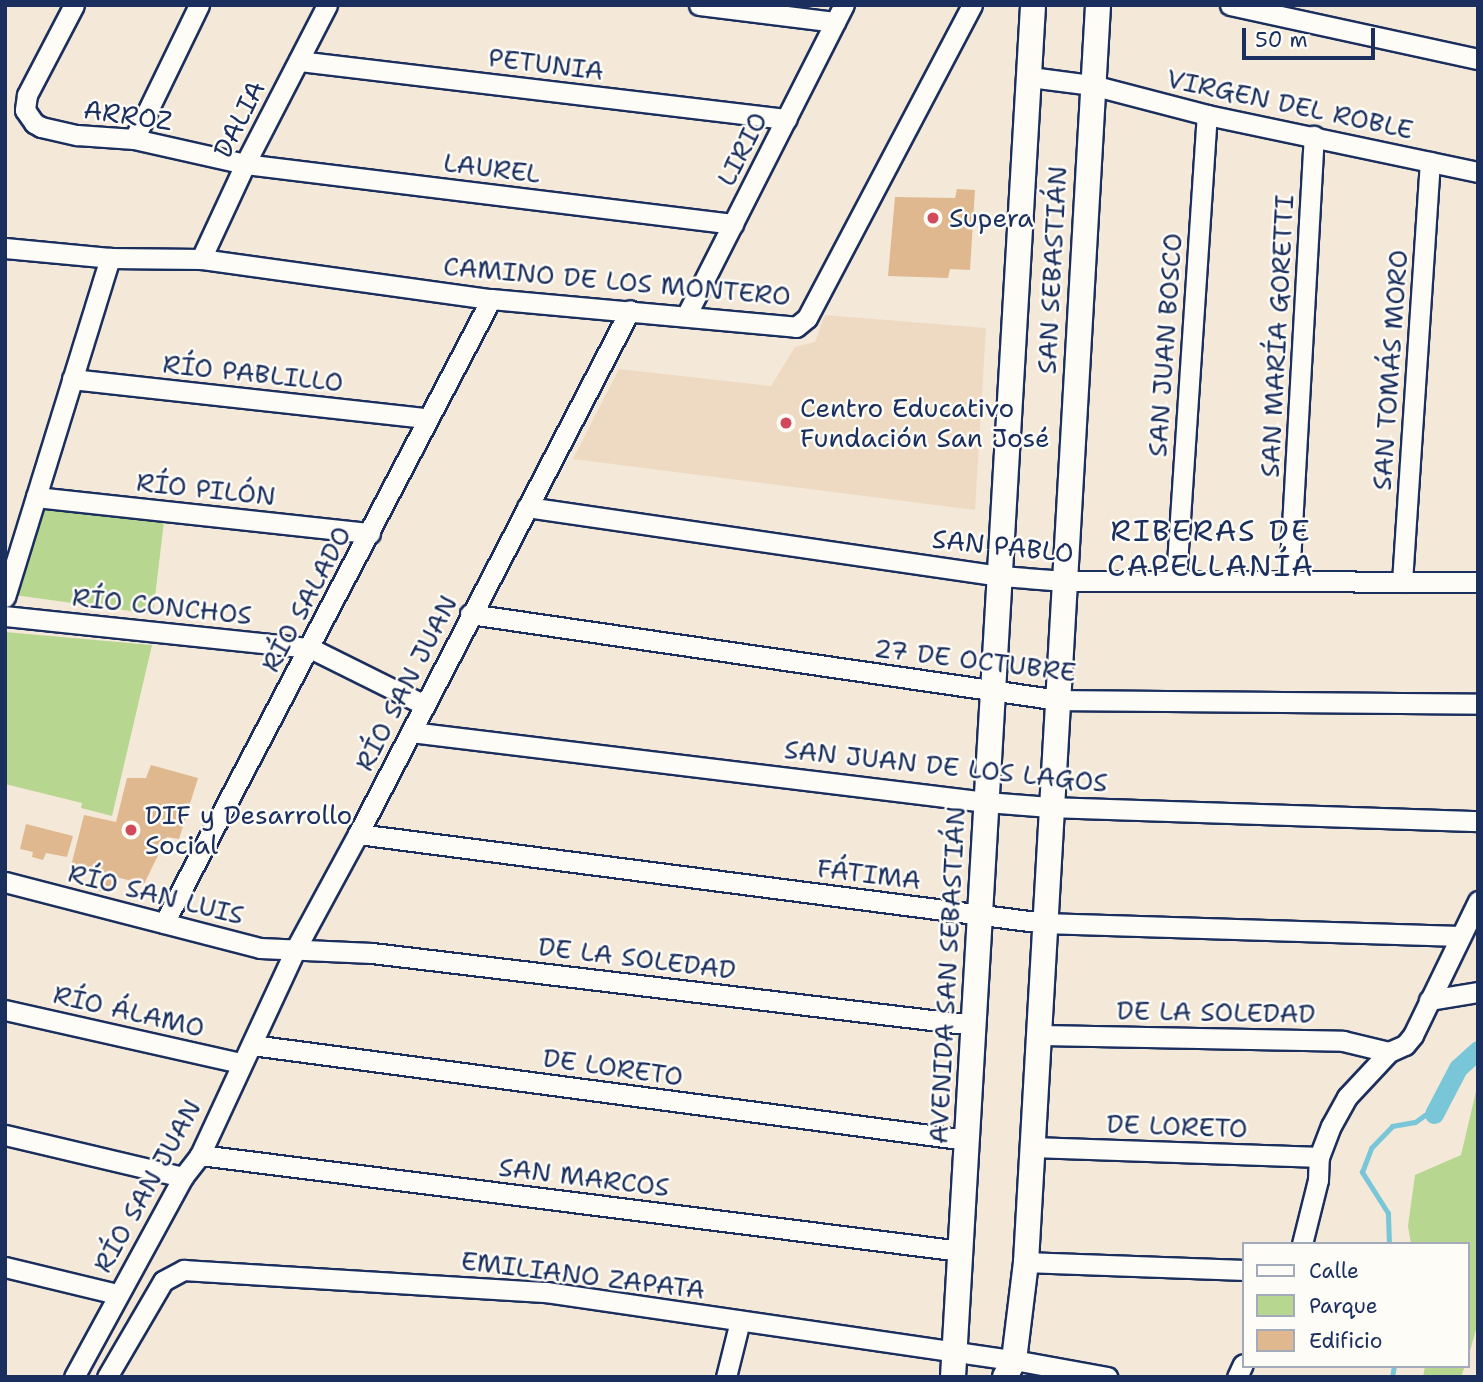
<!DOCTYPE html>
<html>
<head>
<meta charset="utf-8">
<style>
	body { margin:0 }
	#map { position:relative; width:1483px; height:1382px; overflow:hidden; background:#f4e8d8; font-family:"Shantell Sans",sans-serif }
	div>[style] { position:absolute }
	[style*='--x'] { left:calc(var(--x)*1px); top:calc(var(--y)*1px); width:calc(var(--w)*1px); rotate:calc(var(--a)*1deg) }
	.built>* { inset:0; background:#eedac2 }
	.green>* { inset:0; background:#b7d68f }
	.stream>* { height:5px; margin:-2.5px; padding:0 2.5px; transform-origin:2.5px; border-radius:2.5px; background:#79c6d8 }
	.canal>* { height:19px; margin:-9.5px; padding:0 9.5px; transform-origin:9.5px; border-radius:9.5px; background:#79c6d8 }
	.building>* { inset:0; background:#e0b890 }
	.roads { filter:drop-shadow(2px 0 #1b2f5e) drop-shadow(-2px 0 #1b2f5e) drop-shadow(0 2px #1b2f5e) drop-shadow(0 -2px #1b2f5e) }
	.minor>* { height:19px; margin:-9.5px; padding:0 9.5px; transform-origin:9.5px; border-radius:9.5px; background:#fdfcf7 }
	.major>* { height:24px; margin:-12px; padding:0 12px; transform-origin:12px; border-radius:12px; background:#fdfcf7 }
	.dots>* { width:19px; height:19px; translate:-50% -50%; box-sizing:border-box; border:4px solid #fdfcf7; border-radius:50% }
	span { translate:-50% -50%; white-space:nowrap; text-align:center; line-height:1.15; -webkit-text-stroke:5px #fdfcf7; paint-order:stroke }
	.street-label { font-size:26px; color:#1b2f5e }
	.poi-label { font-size:26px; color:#1b2f5e }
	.left { translate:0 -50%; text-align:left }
	.quarter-label { font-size:30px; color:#1b2f5e; letter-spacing:2px }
	.frame { position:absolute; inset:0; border:7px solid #1b2f5e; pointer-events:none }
	.legend { position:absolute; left:1242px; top:1242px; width:228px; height:126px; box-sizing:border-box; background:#fdfcf7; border:2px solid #a3aaba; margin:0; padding:9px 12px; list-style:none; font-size:21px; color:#1b2f5e }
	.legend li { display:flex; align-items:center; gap:14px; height:35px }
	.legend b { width:35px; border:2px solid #a3aaba }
	.scale { position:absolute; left:1242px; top:28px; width:133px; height:32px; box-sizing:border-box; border:4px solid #1b2f5e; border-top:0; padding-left:9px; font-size:21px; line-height:24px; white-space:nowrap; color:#1b2f5e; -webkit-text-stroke:5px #fdfcf7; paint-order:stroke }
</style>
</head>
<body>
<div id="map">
	<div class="built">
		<i style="clip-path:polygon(825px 315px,986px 328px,975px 510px,573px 459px,619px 369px,771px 386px,795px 347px,815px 342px)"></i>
	</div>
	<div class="green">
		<i style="clip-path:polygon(45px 509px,164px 521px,153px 614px,14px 595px,36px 512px)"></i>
		<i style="clip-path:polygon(5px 632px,152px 645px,112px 816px,81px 808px,82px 803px,5px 784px)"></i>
		<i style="clip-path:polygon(1478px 1083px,1478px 1322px,1467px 1362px,1467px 1244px,1411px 1244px,1408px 1226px,1415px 1175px,1461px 1155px)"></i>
		<i style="clip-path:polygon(1425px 1366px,1465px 1366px,1461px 1377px,1423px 1377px)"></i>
	</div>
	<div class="stream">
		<i style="--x:1389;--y:1244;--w:31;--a:-92"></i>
		<i style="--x:1388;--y:1213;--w:49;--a:-122.4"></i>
		<i style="--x:1362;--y:1172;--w:26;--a:-69"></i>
		<i style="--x:1371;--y:1148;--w:30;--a:-46"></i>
		<i style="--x:1392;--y:1126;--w:23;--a:-10"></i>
		<i style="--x:1415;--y:1122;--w:12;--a:-35"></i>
		<i style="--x:1425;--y:1115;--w:9;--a:-6"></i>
		<i style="--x:1392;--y:1377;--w:11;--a:-80"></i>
	</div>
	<div class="canal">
		<i style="--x:1434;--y:1114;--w:52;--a:-62.4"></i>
		<i style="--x:1458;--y:1068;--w:27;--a:-42"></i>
	</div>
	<div class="building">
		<i style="clip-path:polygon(957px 189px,975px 190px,970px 270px,950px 269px,948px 278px,888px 276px,895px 197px,955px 198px)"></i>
		<i style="clip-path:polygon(151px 765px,198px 778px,179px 839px,167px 837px,144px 884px,116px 877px,110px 893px,99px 891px,101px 873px,71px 866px,84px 815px,116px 822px,127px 778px,146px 778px)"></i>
		<i style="clip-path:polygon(26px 824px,73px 836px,67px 857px,46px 853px,43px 860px,32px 857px,33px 852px,20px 849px)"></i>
	</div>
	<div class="roads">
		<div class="minor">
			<i style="--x:74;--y:5;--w:102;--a:117.6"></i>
			<i style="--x:27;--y:95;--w:15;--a:98"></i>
			<i style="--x:25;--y:110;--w:16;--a:55"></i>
			<i style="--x:34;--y:123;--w:8;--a:30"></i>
			<i style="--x:41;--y:127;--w:37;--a:13"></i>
			<i style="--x:77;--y:135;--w:57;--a:4"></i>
			<i style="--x:134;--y:139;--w:114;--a:12.7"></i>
			<i style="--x:245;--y:164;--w:492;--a:7"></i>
			<i style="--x:699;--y:5;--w:137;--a:7.1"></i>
			<i style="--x:1230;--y:5;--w:254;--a:12.3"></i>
			<i style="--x:299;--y:61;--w:491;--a:6.8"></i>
			<i style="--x:1030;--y:77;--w:63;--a:7.4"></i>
			<i style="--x:1092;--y:85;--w:119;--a:14.6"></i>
			<i style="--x:1207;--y:115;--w:277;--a:11.9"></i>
			<i style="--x:134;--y:139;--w:149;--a:-64.1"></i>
			<i style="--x:5;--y:248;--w:105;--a:5.4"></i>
			<i style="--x:110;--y:258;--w:91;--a:0.6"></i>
			<i style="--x:201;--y:259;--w:293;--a:7.9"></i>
			<i style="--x:491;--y:299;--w:306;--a:5.2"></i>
			<i style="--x:796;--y:327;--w:14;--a:-39"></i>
			<i style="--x:807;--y:318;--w:354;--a:-62.2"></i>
			<i style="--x:201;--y:259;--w:105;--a:-65.1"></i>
			<i style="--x:245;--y:164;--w:179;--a:-62.7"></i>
			<i style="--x:686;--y:316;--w:349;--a:-63.1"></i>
			<i style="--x:72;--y:379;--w:358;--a:6.3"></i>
			<i style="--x:36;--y:497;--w:336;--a:6.2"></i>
			<i style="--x:527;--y:507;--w:479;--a:8.3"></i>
			<i style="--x:1001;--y:576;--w:64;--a:4.5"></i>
			<i style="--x:1065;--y:581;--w:413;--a:0.1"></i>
			<i style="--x:1176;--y:579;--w:465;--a:-86.2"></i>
			<i style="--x:1289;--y:580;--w:445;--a:-86.8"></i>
			<i style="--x:1402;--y:582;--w:421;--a:-86.2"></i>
			<i style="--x:5;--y:597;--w:355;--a:-72.8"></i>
			<i style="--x:470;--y:614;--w:595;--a:8.31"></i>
			<i style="--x:1059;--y:700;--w:419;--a:0.5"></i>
			<i style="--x:5;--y:616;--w:307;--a:6"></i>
			<i style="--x:310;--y:648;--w:128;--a:26.4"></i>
			<i style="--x:411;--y:732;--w:579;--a:6.94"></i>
			<i style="--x:986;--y:802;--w:64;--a:4.5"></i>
			<i style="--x:1050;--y:807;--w:428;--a:1.9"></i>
			<i style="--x:358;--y:834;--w:692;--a:7.39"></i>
			<i style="--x:1044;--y:923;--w:415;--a:1.8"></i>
			<i style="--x:5;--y:882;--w:263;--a:14.5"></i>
			<i style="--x:260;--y:948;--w:112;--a:2.6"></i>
			<i style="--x:372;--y:953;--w:605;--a:6.83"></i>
			<i style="--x:164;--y:923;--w:704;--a:-62.34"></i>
			<i style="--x:1429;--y:1000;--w:50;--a:-9.3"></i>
			<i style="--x:5;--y:1010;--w:242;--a:12.7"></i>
			<i style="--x:1041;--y:1035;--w:302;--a:1.1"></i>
			<i style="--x:1343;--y:1041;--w:47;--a:13.4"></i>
			<i style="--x:252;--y:1045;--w:721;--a:7.57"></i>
			<i style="--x:5;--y:1135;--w:183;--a:13.3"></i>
			<i style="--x:1034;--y:1147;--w:285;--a:2"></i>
			<i style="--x:200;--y:1155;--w:767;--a:7.19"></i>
			<i style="--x:1302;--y:1244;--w:66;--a:-76"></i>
			<i style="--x:1318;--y:1180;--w:23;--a:-88"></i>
			<i style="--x:1319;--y:1157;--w:33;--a:-69"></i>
			<i style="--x:1331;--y:1126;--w:33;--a:-61"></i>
			<i style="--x:1347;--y:1097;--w:62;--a:-47"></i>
			<i style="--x:1389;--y:1052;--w:17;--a:-24"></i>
			<i style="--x:1405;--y:1045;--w:13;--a:-51"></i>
			<i style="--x:1413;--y:1035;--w:149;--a:-64.1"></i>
			<i style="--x:1026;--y:1262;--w:217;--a:2.1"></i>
			<i style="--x:5;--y:1267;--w:115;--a:13.6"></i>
			<i style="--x:74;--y:1377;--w:228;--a:-61.4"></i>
			<i style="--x:183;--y:1177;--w:28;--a:-52"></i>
			<i style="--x:200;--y:1155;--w:226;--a:-65.1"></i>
			<i style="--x:295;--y:950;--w:132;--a:-61.5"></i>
			<i style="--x:358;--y:834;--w:590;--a:-62.57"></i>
			<i style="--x:107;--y:1377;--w:111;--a:-59.7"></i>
			<i style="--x:163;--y:1281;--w:24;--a:-28"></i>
			<i style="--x:184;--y:1270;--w:363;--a:3.5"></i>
			<i style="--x:546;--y:1292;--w:473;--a:8.3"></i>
			<i style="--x:1014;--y:1360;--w:95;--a:10.4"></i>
			<i style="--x:726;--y:1377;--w:58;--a:-76"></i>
			<i style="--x:1237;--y:1377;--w:14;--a:-65"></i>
		</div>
		<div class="major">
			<i style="--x:953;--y:1377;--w:1374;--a:-86.66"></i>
			<i style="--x:1005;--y:1377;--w:19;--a:-62"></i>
			<i style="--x:1014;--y:1360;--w:99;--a:-83"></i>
			<i style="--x:1026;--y:1262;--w:1259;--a:-86.72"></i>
		</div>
	</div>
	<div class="dots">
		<i style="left:933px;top:218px;background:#d1495b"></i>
		<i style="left:786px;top:423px;background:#d1495b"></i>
		<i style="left:131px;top:830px;background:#d1495b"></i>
	</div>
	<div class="street-label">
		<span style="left:546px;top:64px;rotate:7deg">PETUNIA</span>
		<span style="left:1290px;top:104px;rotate:12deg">VIRGEN DEL ROBLE</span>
		<span style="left:128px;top:115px;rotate:8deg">ARROZ</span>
		<span style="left:239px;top:119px;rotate:-63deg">DALIA</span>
		<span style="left:742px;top:149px;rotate:-63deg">LIRIO</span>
		<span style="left:492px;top:168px;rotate:7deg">LAUREL</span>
		<span style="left:1052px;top:270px;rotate:-87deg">SAN SEBASTIÁN</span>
		<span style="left:617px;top:281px;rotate:5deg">CAMINO DE LOS MONTERO</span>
		<span style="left:1277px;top:336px;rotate:-87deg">SAN MARÍA GORETTI</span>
		<span style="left:1165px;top:345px;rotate:-86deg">SAN JUAN BOSCO</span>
		<span style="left:1390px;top:370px;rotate:-86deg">SAN TOMÁS MORO</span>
		<span style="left:253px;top:373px;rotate:6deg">RÍO PABLILLO</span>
		<span style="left:206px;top:489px;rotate:6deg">RÍO PILÓN</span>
		<span style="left:1003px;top:546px;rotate:6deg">SAN PABLO</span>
		<span style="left:306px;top:599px;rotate:-62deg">RÍO SALADO</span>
		<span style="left:162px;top:606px;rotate:6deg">RÍO CONCHOS</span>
		<span style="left:975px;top:660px;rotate:7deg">27 DE OCTUBRE</span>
		<span style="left:406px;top:683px;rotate:-63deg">RÍO SAN JUAN</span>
		<span style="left:946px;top:766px;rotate:6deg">SAN JUAN DE LOS LAGOS</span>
		<span style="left:869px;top:874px;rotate:7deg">FÁTIMA</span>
		<span style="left:156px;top:894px;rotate:14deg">RÍO SAN LUIS</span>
		<span style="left:637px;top:958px;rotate:7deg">DE LA SOLEDAD</span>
		<span style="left:947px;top:975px;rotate:-87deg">AVENIDA SAN SEBASTIÁN</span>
		<span style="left:129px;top:1011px;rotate:13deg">RÍO ÁLAMO</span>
		<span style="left:1216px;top:1012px;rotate:1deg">DE LA SOLEDAD</span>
		<span style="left:613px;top:1067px;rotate:8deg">DE LORETO</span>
		<span style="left:1177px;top:1126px;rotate:2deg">DE LORETO</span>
		<span style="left:584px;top:1177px;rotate:7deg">SAN MARCOS</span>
		<span style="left:147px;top:1186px;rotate:-61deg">RÍO SAN JUAN</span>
		<span style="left:583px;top:1275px;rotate:7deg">EMILIANO ZAPATA</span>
	</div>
	<div class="poi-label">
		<span class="left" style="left:949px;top:218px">Supera</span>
		<span class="left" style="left:800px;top:423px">Centro Educativo<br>Fundación San José</span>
		<span class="left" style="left:145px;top:830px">DIF y Desarrollo<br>Social</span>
	</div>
	<div class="quarter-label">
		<span style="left:1211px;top:548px">RIBERAS DE<br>CAPELLANÍA</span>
	</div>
	<div class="frame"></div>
	<ul class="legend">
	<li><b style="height:9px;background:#fdfcf7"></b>Calle</li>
	<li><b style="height:19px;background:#b7d68f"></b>Parque</li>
	<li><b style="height:19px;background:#e0b890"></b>Edificio</li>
	</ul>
	<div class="scale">50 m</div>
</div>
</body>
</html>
